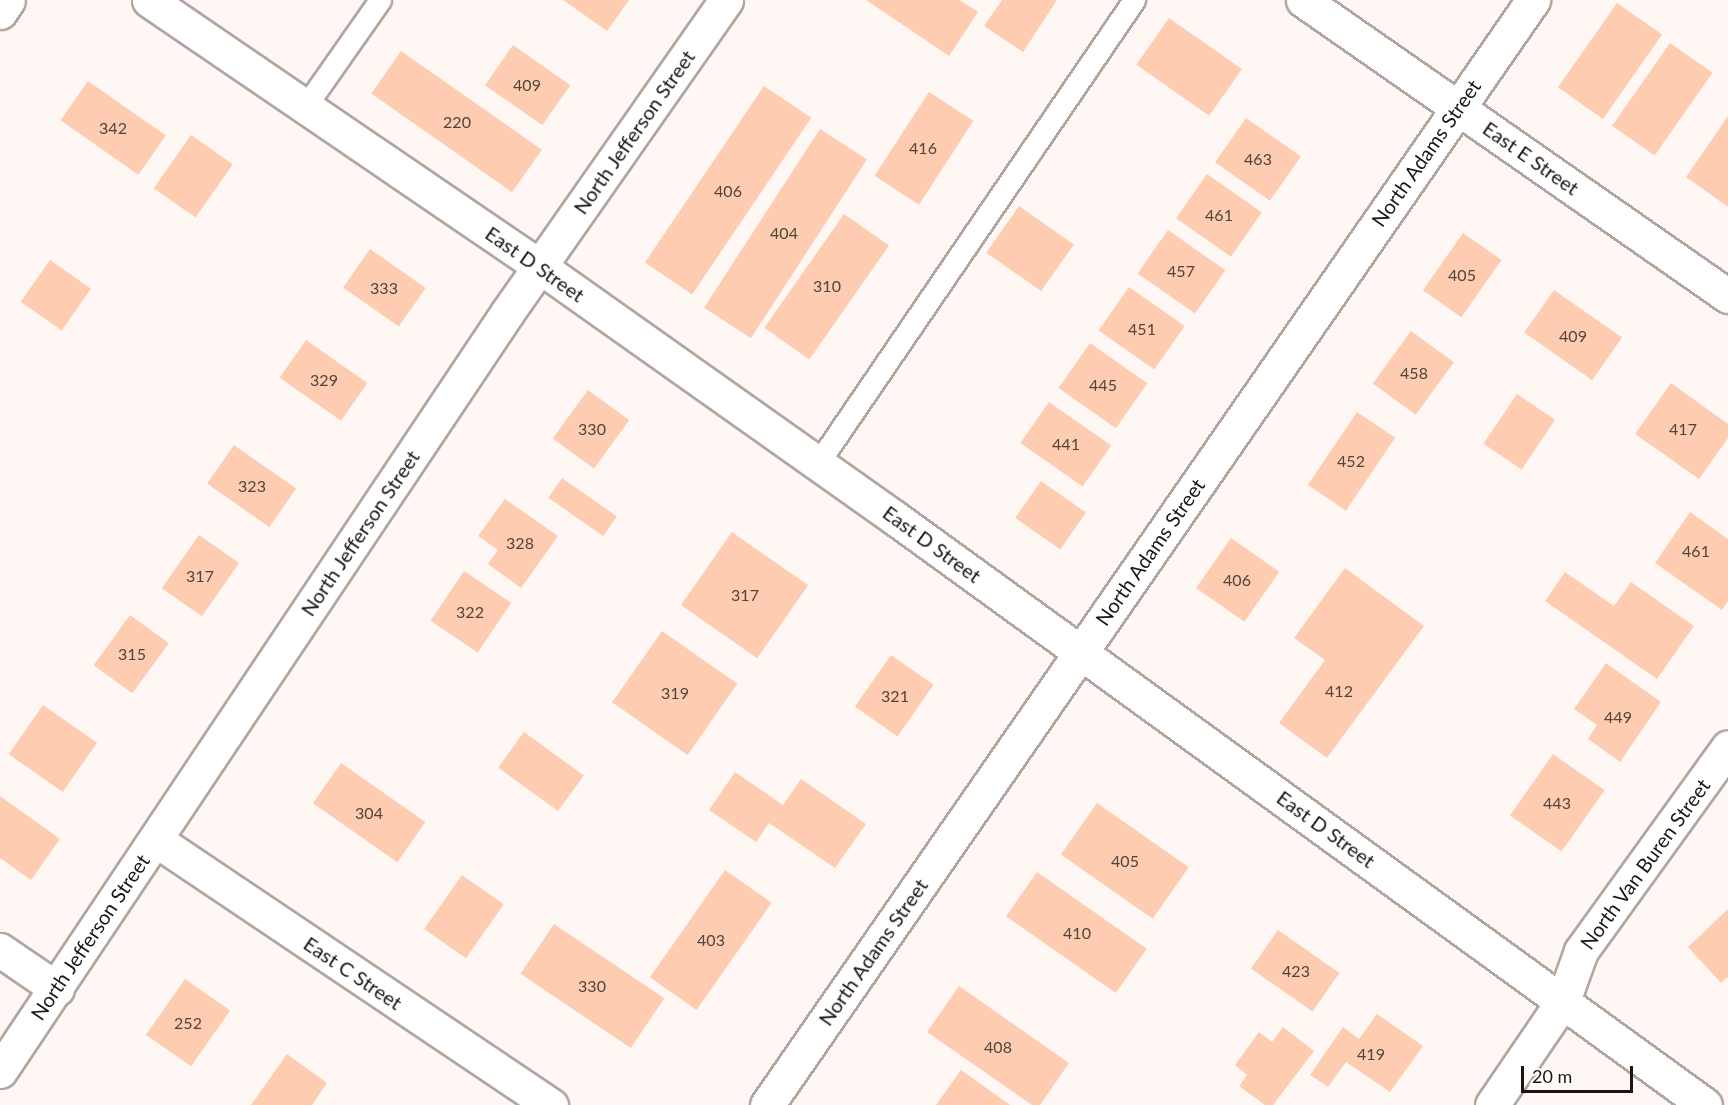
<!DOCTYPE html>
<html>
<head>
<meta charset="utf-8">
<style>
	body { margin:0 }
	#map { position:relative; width:1728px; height:1105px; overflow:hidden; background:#fff7f4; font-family:Lato,sans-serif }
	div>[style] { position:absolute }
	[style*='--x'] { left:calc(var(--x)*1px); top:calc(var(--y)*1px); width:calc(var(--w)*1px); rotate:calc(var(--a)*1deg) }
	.building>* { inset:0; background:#feccb1; transform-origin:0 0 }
	.roads { filter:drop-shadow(2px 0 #b1a6a0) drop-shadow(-2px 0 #b1a6a0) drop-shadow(0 2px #b1a6a0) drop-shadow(0 -2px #b1a6a0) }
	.service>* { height:21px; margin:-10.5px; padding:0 10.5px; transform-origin:10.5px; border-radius:10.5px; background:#fff }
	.minor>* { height:33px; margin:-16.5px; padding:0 16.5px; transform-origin:16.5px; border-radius:16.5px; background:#fff }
	.tertiary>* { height:33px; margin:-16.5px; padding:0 16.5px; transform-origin:16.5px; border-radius:16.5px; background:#fff }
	span { translate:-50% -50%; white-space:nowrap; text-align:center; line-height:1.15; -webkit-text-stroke:6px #fff; paint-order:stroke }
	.number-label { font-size:16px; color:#53443a }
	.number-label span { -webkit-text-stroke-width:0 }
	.street-label { font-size:20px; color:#1a1613 }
	.scale { position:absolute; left:1521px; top:1066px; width:112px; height:27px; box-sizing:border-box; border:3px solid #1a1613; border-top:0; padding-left:8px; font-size:18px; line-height:21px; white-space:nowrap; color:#1a1613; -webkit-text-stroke:4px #fff; paint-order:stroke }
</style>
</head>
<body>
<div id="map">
	<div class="building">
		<i style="clip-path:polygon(563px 0,629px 0,607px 31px)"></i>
		<i style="clip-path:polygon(866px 0,960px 0,978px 12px,949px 56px)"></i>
		<i style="clip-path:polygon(1002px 0,1057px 0,1023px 52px,984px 26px)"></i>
		<i style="left:1617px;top:3px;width:55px;height:103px;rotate:35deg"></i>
		<i style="left:1169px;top:18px;width:89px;height:57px;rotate:35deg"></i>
		<i style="left:1670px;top:43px;width:52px;height:101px;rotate:35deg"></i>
		<i style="left:513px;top:45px;width:70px;height:49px;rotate:35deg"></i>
		<i style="left:401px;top:51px;width:172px;height:52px;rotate:35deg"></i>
		<i style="left:88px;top:81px;width:95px;height:48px;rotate:35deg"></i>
		<i style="left:764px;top:86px;width:57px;height:213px;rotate:34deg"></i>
		<i style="left:929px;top:92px;width:53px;height:100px;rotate:33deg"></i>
		<i style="clip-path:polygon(1728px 116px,1728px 207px,1686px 177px)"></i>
		<i style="left:1246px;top:118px;width:67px;height:54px;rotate:35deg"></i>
		<i style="left:820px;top:129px;width:56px;height:213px;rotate:33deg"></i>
		<i style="left:191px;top:135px;width:51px;height:65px;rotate:35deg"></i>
		<i style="left:1207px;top:174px;width:67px;height:54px;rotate:35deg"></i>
		<i style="left:1019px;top:206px;width:67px;height:57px;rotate:35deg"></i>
		<i style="left:844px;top:214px;width:55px;height:139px;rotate:35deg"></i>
		<i style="left:1168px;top:230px;width:70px;height:53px;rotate:35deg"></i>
		<i style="left:1463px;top:233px;width:47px;height:70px;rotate:35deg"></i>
		<i style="left:370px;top:249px;width:68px;height:47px;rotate:35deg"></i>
		<i style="left:50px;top:260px;width:50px;height:51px;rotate:35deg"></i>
		<i style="left:1129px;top:287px;width:68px;height:53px;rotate:35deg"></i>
		<i style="left:1554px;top:290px;width:83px;height:52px;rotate:35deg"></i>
		<i style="left:1411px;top:331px;width:53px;height:65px;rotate:36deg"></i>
		<i style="left:306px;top:340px;width:75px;height:46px;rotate:35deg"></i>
		<i style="left:1090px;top:343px;width:70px;height:55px;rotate:35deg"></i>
		<i style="clip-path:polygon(1671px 383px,1728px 424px,1728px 438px,1699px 479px,1635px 434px)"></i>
		<i style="left:588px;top:390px;width:51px;height:60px;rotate:36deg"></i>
		<i style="left:1517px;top:394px;width:46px;height:60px;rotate:34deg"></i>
		<i style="left:1049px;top:402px;width:76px;height:50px;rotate:35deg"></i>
		<i style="left:1357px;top:412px;width:46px;height:88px;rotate:34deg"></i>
		<i style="left:234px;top:445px;width:76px;height:47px;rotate:35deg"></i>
		<i style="left:562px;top:478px;width:67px;height:24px;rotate:35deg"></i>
		<i style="left:1041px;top:481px;width:55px;height:45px;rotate:35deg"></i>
		<i style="clip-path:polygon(505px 499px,558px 536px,521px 588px,488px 564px,498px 550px,478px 536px)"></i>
		<i style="clip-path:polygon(1690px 512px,1728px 539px,1728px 601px,1722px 610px,1655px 563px)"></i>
		<i style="left:732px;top:532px;width:93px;height:89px;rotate:35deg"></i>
		<i style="left:199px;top:535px;width:49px;height:65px;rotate:35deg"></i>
		<i style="left:1231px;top:538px;width:59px;height:61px;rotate:35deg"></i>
		<i style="clip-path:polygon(1345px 568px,1424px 626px,1327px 758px,1279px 723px,1325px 660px,1294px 638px)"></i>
		<i style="left:464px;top:571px;width:57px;height:60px;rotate:34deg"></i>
		<i style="clip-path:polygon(1565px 572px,1614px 606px,1631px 582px,1694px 626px,1657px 679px,1545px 601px)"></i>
		<i style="left:130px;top:615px;width:48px;height:62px;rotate:36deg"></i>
		<i style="left:662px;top:631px;width:92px;height:87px;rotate:35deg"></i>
		<i style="left:891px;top:655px;width:52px;height:63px;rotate:35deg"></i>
		<i style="clip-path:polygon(1606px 663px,1661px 702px,1620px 762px,1588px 739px,1597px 725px,1574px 709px)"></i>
		<i style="left:43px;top:705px;width:66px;height:60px;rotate:35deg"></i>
		<i style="left:524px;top:732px;width:74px;height:44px;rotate:36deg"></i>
		<i style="left:1553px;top:754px;width:63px;height:75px;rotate:35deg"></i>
		<i style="left:341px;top:763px;width:103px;height:49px;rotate:35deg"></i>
		<i style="clip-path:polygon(735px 772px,783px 805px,801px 779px,866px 824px,835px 868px,769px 823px,756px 842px,709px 810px)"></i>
		<i style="clip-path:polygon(0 796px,60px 839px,31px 880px,0 858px)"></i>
		<i style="left:1097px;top:803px;width:112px;height:63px;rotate:35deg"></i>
		<i style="left:725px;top:870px;width:57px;height:131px;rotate:35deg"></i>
		<i style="left:1037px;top:872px;width:134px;height:54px;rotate:35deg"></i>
		<i style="left:462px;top:875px;width:51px;height:66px;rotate:35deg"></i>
		<i style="clip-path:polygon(1728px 909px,1728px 977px,1721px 983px,1688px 947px)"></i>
		<i style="left:554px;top:924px;width:133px;height:60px;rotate:34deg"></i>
		<i style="left:1278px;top:930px;width:75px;height:47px;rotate:35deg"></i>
		<i style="left:185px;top:979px;width:55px;height:68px;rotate:35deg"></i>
		<i style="clip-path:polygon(959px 986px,1069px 1063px,1040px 1105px,1032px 1105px,927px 1032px)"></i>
		<i style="clip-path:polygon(1377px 1014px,1423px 1046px,1390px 1092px,1346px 1062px,1328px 1087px,1310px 1075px,1343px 1027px,1359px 1039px)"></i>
		<i style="clip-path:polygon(1283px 1027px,1314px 1051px,1273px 1105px,1265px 1105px,1239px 1086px,1247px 1075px,1235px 1065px,1259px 1032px,1272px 1042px)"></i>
		<i style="clip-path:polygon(287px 1054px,327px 1083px,312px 1105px,251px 1105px)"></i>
		<i style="clip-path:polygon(961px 1070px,1010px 1105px,936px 1105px)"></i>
	</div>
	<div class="roads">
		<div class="service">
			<i style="--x:305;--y:107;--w:131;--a:-55"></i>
			<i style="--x:818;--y:463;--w:561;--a:-55.69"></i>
		</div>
		<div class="minor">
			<i style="--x:1303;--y:0;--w:518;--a:34.86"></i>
			<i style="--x:0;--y:12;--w:14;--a:-56"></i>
			<i style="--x:156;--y:840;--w:476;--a:33.9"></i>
			<i style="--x:0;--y:950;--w:69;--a:34.4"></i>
			<i style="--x:0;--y:1071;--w:912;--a:-56.22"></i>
			<i style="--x:507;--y:313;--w:382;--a:-55"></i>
			<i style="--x:767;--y:1105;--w:1345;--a:-55.27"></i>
			<i style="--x:1492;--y:1105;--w:126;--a:-55.7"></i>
			<i style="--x:1563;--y:1001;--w:53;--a:-70.2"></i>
			<i style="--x:1581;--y:951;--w:251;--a:-54.2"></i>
		</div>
		<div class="tertiary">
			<i style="--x:149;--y:0;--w:472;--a:34.3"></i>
			<i style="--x:539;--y:266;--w:436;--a:35.3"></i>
			<i style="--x:895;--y:518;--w:1000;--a:35.93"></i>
		</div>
	</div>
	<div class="number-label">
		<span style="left:527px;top:85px">409</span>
		<span style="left:457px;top:122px">220</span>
		<span style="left:113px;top:128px">342</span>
		<span style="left:923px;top:148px">416</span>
		<span style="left:1258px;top:159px">463</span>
		<span style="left:728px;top:191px">406</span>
		<span style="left:1219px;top:215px">461</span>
		<span style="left:784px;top:233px">404</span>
		<span style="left:1181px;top:271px">457</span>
		<span style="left:1462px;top:275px">405</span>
		<span style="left:827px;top:286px">310</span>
		<span style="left:384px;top:288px">333</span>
		<span style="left:1142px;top:329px">451</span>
		<span style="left:1573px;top:336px">409</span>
		<span style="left:1414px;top:373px">458</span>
		<span style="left:324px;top:380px">329</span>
		<span style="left:1103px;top:385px">445</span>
		<span style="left:592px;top:429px">330</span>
		<span style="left:1683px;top:429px">417</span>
		<span style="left:1066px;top:444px">441</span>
		<span style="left:1351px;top:461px">452</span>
		<span style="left:252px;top:486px">323</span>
		<span style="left:520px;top:543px">328</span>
		<span style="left:1696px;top:551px">461</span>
		<span style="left:200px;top:576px">317</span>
		<span style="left:1237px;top:580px">406</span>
		<span style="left:745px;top:595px">317</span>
		<span style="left:470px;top:612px">322</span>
		<span style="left:132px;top:654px">315</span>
		<span style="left:1339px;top:691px">412</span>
		<span style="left:675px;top:693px">319</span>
		<span style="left:895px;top:696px">321</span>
		<span style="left:1618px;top:717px">449</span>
		<span style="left:1557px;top:803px">443</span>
		<span style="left:369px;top:813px">304</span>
		<span style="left:1125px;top:861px">405</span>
		<span style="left:1077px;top:933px">410</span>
		<span style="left:711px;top:940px">403</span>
		<span style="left:1296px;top:971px">423</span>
		<span style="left:592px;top:986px">330</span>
		<span style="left:188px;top:1023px">252</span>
		<span style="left:998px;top:1047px">408</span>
		<span style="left:1371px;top:1054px">419</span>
	</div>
	<div class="street-label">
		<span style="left:634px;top:132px;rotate:-55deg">North Jefferson Street</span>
		<span style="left:1426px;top:153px;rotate:-55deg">North Adams Street</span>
		<span style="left:1531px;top:158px;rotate:35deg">East E Street</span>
		<span style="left:535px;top:264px;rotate:35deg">East D Street</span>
		<span style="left:360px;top:533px;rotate:-56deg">North Jefferson Street</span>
		<span style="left:932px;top:544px;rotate:36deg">East D Street</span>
		<span style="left:1150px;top:552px;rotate:-55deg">North Adams Street</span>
		<span style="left:1326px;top:829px;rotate:36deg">East D Street</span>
		<span style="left:1645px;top:864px;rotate:-54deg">North Van Buren Street</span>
		<span style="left:90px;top:937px;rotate:-56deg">North Jefferson Street</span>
		<span style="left:873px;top:952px;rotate:-55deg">North Adams Street</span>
		<span style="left:353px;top:973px;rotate:34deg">East C Street</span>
	</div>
	<div class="scale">20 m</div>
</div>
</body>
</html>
